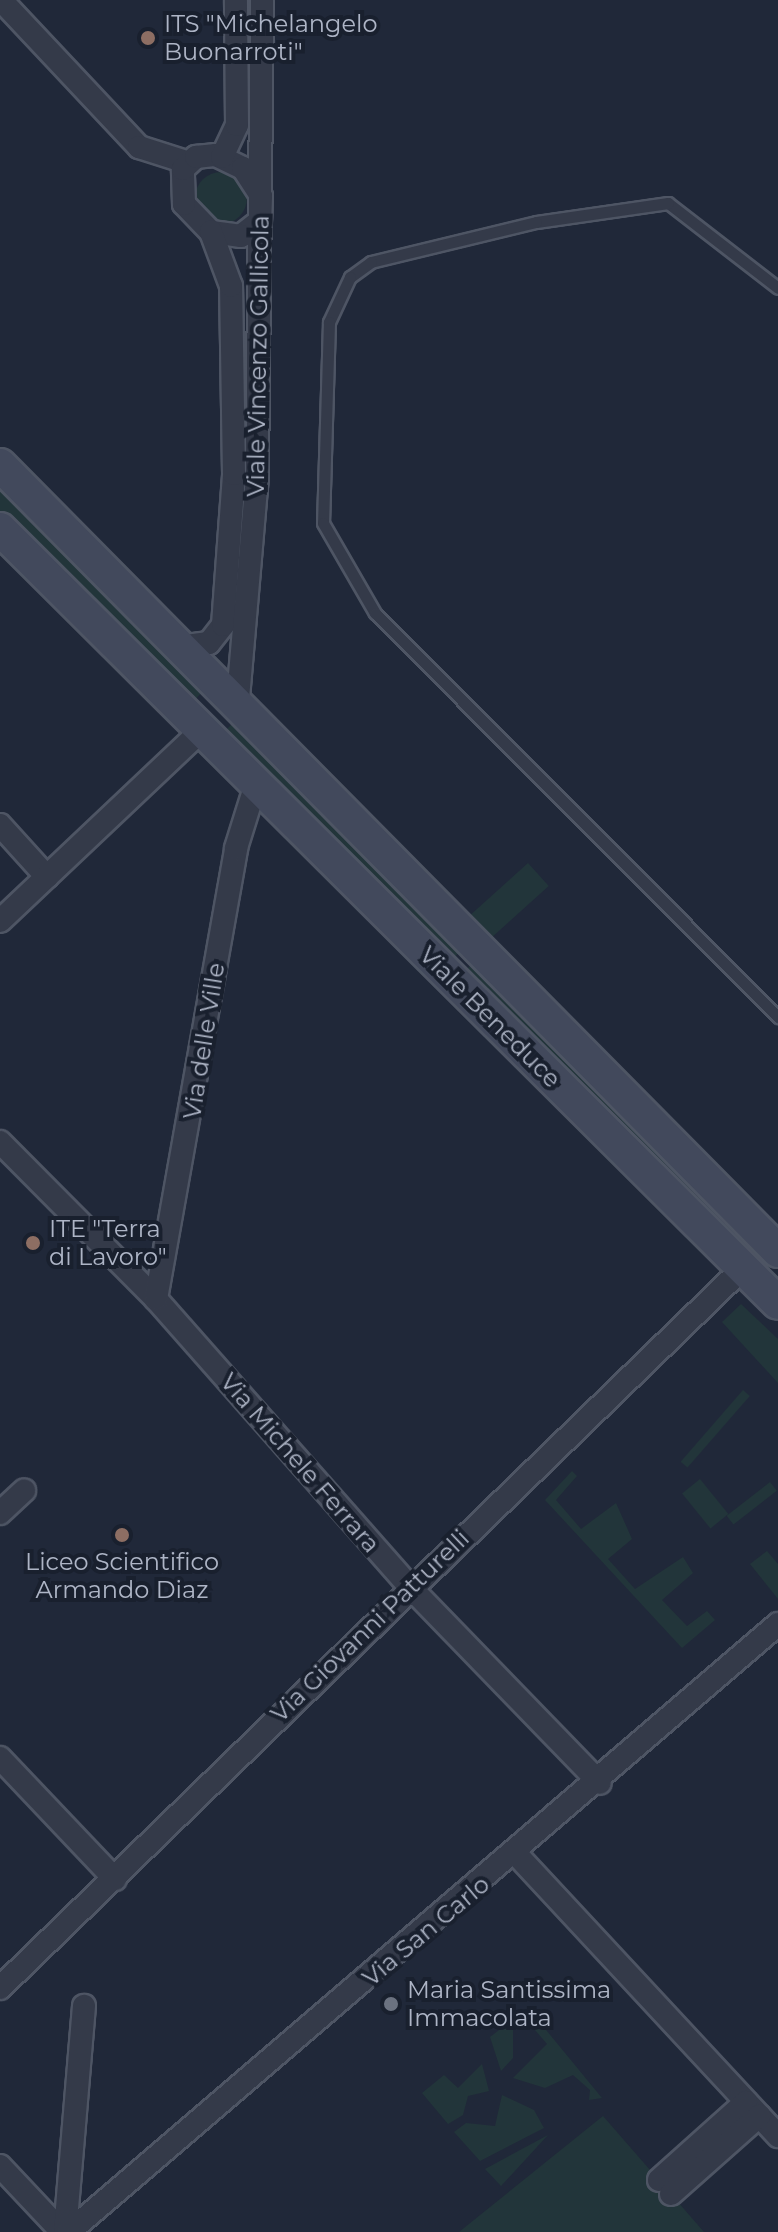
<!DOCTYPE html>
<html>
<head>
<meta charset="utf-8">
<style>
	body { margin:0 }
	#map { position:relative; width:778px; height:2232px; overflow:hidden; background:#202839; font-family:Montserrat,sans-serif }
	div>[style] { position:absolute }
	[style*='--x'] { left:calc(var(--x)*1px); top:calc(var(--y)*1px); width:calc(var(--w)*1px); rotate:calc(var(--a)*1deg) }
	.green>* { inset:0; background:#22353a; transform-origin:0 0 }
	.round { border-radius:50% }
	.roads { filter:drop-shadow(2px 0 #4e5564) drop-shadow(-2px 0 #4e5564) drop-shadow(0 2px #4e5564) drop-shadow(0 -2px #4e5564) }
	.lane>* { height:11px; margin:-5.5px; padding:0 5.5px; transform-origin:5.5px; border-radius:5.5px; background:#343a49 }
	.street>* { height:22px; margin:-11px; padding:0 11px; transform-origin:11px; border-radius:11px; background:#343a49 }
	.secondary>* { height:32px; margin:-16px; padding:0 16px; transform-origin:16px; border-radius:16px; background:#42495c }
	.dots>* { width:22px; height:22px; translate:-50% -50%; box-sizing:border-box; border:4px solid #19202e; border-radius:50% }
	span { translate:-50% -50%; white-space:nowrap; text-align:center; line-height:1.15; -webkit-text-stroke:8px #19202e; paint-order:stroke }
	.poi-label { font-size:24px; color:#aeb5c6 }
	.left { translate:0 -50%; text-align:left }
	.street-label { font-size:24px; color:#aeb5c6 }
</style>
</head>
<body>
<div id="map">
	<div class="green">
		<i class="round" style="left:195px;top:172px;width:52px;height:52px"></i>
		<i style="clip-path:polygon(0 478px,206px 688px,190px 705px,0 518px)"></i>
		<i style="left:235px;top:721px;width:322px;height:24px;rotate:45deg"></i>
		<i style="left:528px;top:863px;width:31px;height:81px;rotate:48deg"></i>
		<i style="left:476px;top:960px;width:426px;height:24px;rotate:45deg"></i>
		<i style="clip-path:polygon(741px 1304px,778px 1339px,778px 1383px,722px 1322px)"></i>
		<i style="left:743px;top:1390px;width:9px;height:95px;rotate:41deg"></i>
		<i style="clip-path:polygon(572px 1471px,577px 1476px,556px 1500px,581px 1529px,616px 1503px,632px 1539px,608px 1559px,635px 1589px,683px 1557px,693px 1573px,662px 1600px,687px 1626px,707px 1611px,715px 1620px,682px 1648px,545px 1500px)"></i>
		<i style="left:700px;top:1479px;width:45px;height:23px;rotate:51deg"></i>
		<i style="left:770px;top:1482px;width:11px;height:55px;rotate:52deg"></i>
		<i style="clip-path:polygon(767px 1551px,778px 1564px,778px 1599px,750px 1564px)"></i>
		<i style="clip-path:polygon(526px 2009px,542px 2025px,602px 2098px,589px 2100px,590px 2090px,573px 2075px,545px 2088px,513px 2078px,547px 2044px,529px 2023px,513px 2030px,513px 2058px,501px 2071px,490px 2037px)"></i>
		<i style="clip-path:polygon(482px 2064px,489px 2091px,468px 2096px,463px 2115px,448px 2124px,422px 2093px,444px 2075px,458px 2088px)"></i>
		<i style="clip-path:polygon(502px 2095px,534px 2110px,544px 2128px,480px 2161px,454px 2132px,466px 2123px,495px 2126px)"></i>
		<i style="clip-path:polygon(603px 2116px,704px 2232px,459px 2232px)"></i>
		<i style="clip-path:polygon(548px 2135px,501px 2186px,485px 2169px)"></i>
	</div>
	<div class="roads">
		<div class="lane">
			<i style="--x:778;--y:288;--w:139;--a:-142.3"></i>
			<i style="--x:668;--y:203;--w:133;--a:171.8"></i>
			<i style="--x:536;--y:222;--w:170;--a:166.4"></i>
			<i style="--x:371;--y:262;--w:26;--a:144"></i>
			<i style="--x:350;--y:277;--w:50;--a:115"></i>
			<i style="--x:329;--y:322;--w:201;--a:91.7"></i>
			<i style="--x:323;--y:523;--w:104;--a:60"></i>
			<i style="--x:375;--y:613;--w:571;--a:45.07"></i>
		</div>
		<div class="street">
			<i style="--x:1;--y:0;--w:202;--a:46.8"></i>
			<i style="--x:139;--y:147;--w:52;--a:17.7"></i>
			<i style="--x:216;--y:155;--w:30;--a:26"></i>
			<i style="--x:243;--y:168;--w:33;--a:57"></i>
			<i style="--x:261;--y:196;--w:25;--a:92"></i>
			<i style="--x:260;--y:221;--w:24;--a:142"></i>
			<i style="--x:241;--y:236;--w:30;--a:-172"></i>
			<i style="--x:211;--y:232;--w:39;--a:-134"></i>
			<i style="--x:184;--y:204;--w:35;--a:-92"></i>
			<i style="--x:183;--y:169;--w:18;--a:-43"></i>
			<i style="--x:196;--y:157;--w:20;--a:-6"></i>
			<i style="--x:222;--y:157;--w:35;--a:-65"></i>
			<i style="--x:237;--y:125;--w:125;--a:-90.5"></i>
			<i style="--x:179;--y:647;--w:30;--a:-8"></i>
			<i style="--x:209;--y:643;--w:23;--a:-52"></i>
			<i style="--x:223;--y:625;--w:151;--a:-85.8"></i>
			<i style="--x:234;--y:474;--w:188;--a:-90.9"></i>
			<i style="--x:231;--y:286;--w:58;--a:-110.3"></i>
			<i style="--x:237;--y:710;--w:233;--a:-85.1"></i>
			<i style="--x:257;--y:478;--w:478;--a:-89.4"></i>
			<i style="--x:0;--y:825;--w:70;--a:47.9"></i>
			<i style="--x:0;--y:921;--w:275;--a:-43.4"></i>
			<i style="--x:0;--y:1142;--w:221;--a:45.2"></i>
			<i style="--x:156;--y:1299;--w:383;--a:48.6"></i>
			<i style="--x:409;--y:1586;--w:274;--a:45.9"></i>
			<i style="--x:156;--y:1299;--w:458;--a:-79.9"></i>
			<i style="--x:236;--y:848;--w:67;--a:-72.6"></i>
			<i style="--x:0;--y:1513;--w:33;--a:-43"></i>
			<i style="--x:0;--y:1758;--w:167;--a:46.5"></i>
			<i style="--x:517;--y:1855;--w:384;--a:47.1"></i>
			<i style="--x:0;--y:1988;--w:1035;--a:-44.1"></i>
			<i style="--x:0;--y:2166;--w:91;--a:46.8"></i>
			<i style="--x:659;--y:2180;--w:117;--a:-41.9"></i>
			<i style="--x:671;--y:2194;--w:118;--a:-41.6"></i>
			<i style="--x:65;--y:2232;--w:227;--a:-85.2"></i>
			<i style="--x:69;--y:2232;--w:934;--a:-40.61"></i>
		</div>
		<div class="secondary">
			<i style="--x:0;--y:465;--w:1106;--a:45.29"></i>
			<i style="--x:0;--y:529;--w:1097;--a:44.85"></i>
		</div>
	</div>
	<div class="dots">
		<i style="left:148px;top:38px;background:#8d6e63"></i>
		<i style="left:33px;top:1243px;background:#8d6e63"></i>
		<i style="left:122px;top:1535px;background:#8d6e63"></i>
		<i style="left:391px;top:2004px;background:#6b7280"></i>
	</div>
	<div class="poi-label">
		<span class="left" style="left:164px;top:38px">ITS "Michelangelo<br>Buonarroti"</span>
		<span class="left" style="left:49px;top:1243px">ITE "Terra<br>di Lavoro"</span>
		<span style="left:122px;top:1576px">Liceo Scientifico<br>Armando Diaz</span>
		<span class="left" style="left:407px;top:2004px">Maria Santissima<br>Immacolata</span>
	</div>
	<div class="street-label">
		<span style="left:258px;top:356px;rotate:-89deg">Viale Vincenzo Gallicola</span>
		<span style="left:490px;top:1017px;rotate:45deg">Viale Beneduce</span>
		<span style="left:204px;top:1041px;rotate:-81deg">Via delle Ville</span>
		<span style="left:300px;top:1463px;rotate:49deg">Via Michele Ferrara</span>
		<span style="left:370px;top:1626px;rotate:-44deg">Via Giovanni Patturelli</span>
		<span style="left:426px;top:1931px;rotate:-40deg">Via San Carlo</span>
	</div>
</div>
</body>
</html>
